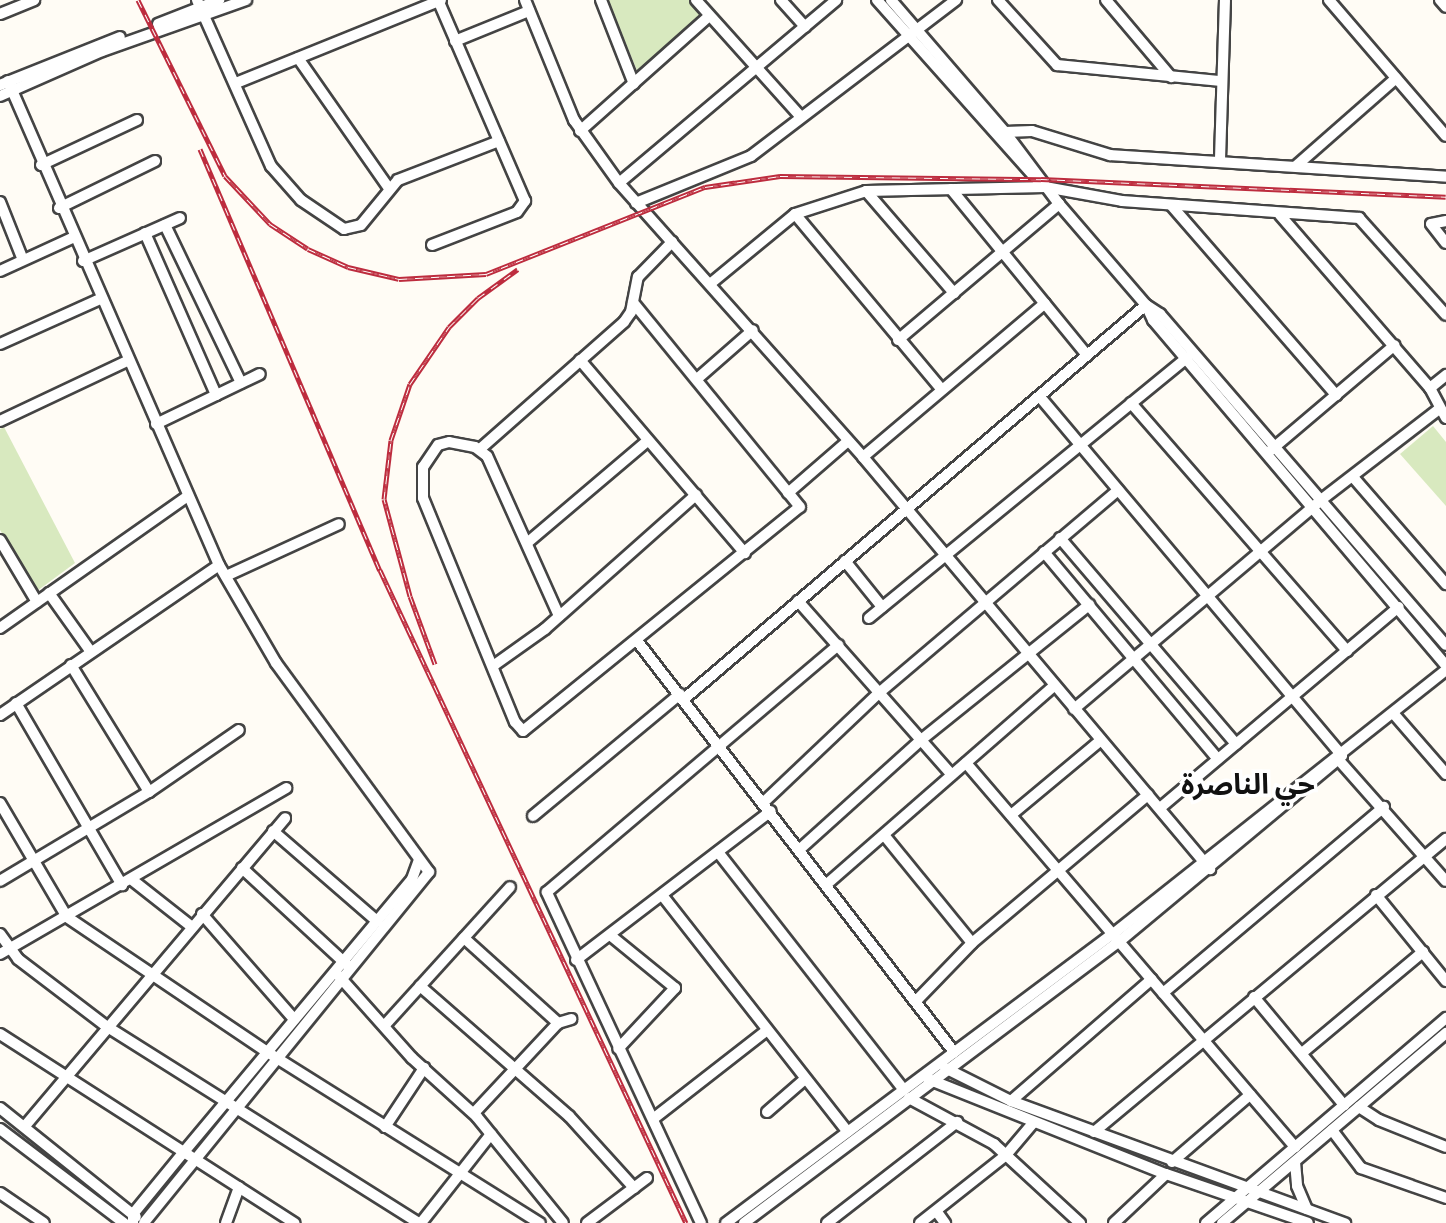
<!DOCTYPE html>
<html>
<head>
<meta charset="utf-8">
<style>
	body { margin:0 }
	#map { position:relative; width:1446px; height:1223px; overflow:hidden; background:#fffcf5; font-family:"Source Serif 4","Noto Sans Arabic",serif }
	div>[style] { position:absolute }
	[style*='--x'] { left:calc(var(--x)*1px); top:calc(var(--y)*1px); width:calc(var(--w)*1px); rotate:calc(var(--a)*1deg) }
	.green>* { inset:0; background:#d8e9bf }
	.roads { filter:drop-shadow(2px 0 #444) drop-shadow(-2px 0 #444) drop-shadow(0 2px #444) drop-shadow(0 -2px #444) }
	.minor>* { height:10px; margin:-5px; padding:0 5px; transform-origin:5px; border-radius:5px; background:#fff }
	.rail>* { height:5px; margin-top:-2.5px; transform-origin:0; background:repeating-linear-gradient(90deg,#fff 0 8px,#bd2c3e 0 16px); box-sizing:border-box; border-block:2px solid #bd2c3e }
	span { translate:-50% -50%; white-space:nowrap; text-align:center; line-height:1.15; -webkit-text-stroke:7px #fff; paint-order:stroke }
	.district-label { font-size:28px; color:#111; font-weight:700 }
</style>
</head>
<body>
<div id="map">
	<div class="green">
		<i style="clip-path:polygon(608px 0,689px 0,702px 16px,638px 73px)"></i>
		<i style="clip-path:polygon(1433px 426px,1446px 442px,1446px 506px,1400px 454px)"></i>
		<i style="clip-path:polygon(4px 427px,75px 563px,37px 591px,0 530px,0 429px)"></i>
	</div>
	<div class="roads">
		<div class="minor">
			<i style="--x:197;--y:0;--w:182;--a:66"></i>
			<i style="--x:271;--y:166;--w:45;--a:48.6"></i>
			<i style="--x:301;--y:200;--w:52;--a:34"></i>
			<i style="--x:344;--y:229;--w:17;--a:-13"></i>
			<i style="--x:361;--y:225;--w:58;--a:-50.6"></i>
			<i style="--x:398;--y:180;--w:108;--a:-21.1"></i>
			<i style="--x:525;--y:0;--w:130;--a:67.8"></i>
			<i style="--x:574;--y:120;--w:77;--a:54.5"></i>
			<i style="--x:619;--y:183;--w:367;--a:48.3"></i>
			<i style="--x:863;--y:457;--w:539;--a:49.89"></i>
			<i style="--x:601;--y:0;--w:90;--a:68.6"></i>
			<i style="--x:696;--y:0;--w:156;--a:48.1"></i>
			<i style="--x:781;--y:0;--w:36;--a:48"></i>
			<i style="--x:877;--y:0;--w:248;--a:48.3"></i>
			<i style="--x:891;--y:0;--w:174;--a:49.2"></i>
			<i style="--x:1005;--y:132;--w:90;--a:53.1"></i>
			<i style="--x:1059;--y:204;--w:133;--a:49.3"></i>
			<i style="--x:1146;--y:305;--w:17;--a:33"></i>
			<i style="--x:1160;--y:314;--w:437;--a:49.2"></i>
			<i style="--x:998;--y:0;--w:88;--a:47.8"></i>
			<i style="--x:1057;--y:65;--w:165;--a:5.6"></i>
			<i style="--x:1106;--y:0;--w:101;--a:49.8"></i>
			<i style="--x:1329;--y:0;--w:179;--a:49.3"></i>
			<i style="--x:1440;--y:0;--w:9;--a:49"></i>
			<i style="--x:0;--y:14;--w:37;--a:-22"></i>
			<i style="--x:158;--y:24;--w:66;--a:-21.5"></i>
			<i style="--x:455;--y:41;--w:80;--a:-22.1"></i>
			<i style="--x:298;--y:58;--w:157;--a:55.1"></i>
			<i style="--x:8;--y:81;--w:528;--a:66.45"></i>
			<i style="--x:219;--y:565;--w:113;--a:59.8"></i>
			<i style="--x:276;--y:663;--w:259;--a:53.8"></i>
			<i style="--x:429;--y:872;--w:452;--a:129.1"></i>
			<i style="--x:236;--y:83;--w:221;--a:-22"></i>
			<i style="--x:0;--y:85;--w:129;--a:-21.8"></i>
			<i style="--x:0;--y:96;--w:111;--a:-23.8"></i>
			<i style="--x:102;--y:51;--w:153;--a:-19.5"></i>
			<i style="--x:580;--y:131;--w:173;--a:-41.7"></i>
			<i style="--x:1005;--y:132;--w:27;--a:-2"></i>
			<i style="--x:1032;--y:131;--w:82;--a:17.1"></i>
			<i style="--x:1110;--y:155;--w:337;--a:3.7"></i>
			<i style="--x:1220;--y:159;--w:159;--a:-88.2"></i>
			<i style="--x:41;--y:165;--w:106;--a:-25.1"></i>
			<i style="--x:1296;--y:166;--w:133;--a:-41.3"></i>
			<i style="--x:619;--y:183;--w:284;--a:-40.1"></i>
			<i style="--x:951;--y:189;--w:215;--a:50.7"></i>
			<i style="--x:866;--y:191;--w:135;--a:49.2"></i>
			<i style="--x:0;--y:202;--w:62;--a:68.4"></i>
			<i style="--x:636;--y:203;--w:124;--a:-22.2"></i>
			<i style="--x:751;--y:156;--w:258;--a:-37.3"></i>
			<i style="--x:1171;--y:205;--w:252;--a:49"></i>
			<i style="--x:59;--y:208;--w:107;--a:-26.1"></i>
			<i style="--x:795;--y:214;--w:229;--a:50.1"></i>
			<i style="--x:1280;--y:215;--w:229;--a:49.1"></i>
			<i style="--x:1430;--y:388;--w:34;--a:62"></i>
			<i style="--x:1446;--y:221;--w:15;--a:169"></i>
			<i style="--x:1431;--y:224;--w:24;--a:52"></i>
			<i style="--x:165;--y:225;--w:175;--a:64.3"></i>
			<i style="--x:145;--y:233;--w:177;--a:66.3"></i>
			<i style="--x:432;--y:245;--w:91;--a:-21.2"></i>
			<i style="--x:517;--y:212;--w:14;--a:-54"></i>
			<i style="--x:525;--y:201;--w:219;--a:-113.4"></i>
			<i style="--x:83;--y:261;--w:106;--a:-23.9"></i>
			<i style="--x:0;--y:271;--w:79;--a:-24.6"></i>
			<i style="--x:710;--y:284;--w:110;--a:-39.5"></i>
			<i style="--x:795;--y:214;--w:75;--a:-17.9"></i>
			<i style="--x:866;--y:191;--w:179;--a:-1.3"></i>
			<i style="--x:1045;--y:187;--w:78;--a:10.3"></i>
			<i style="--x:1122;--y:201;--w:238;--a:4.1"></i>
			<i style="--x:1359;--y:218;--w:130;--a:48.1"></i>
			<i style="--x:1146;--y:305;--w:17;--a:65"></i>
			<i style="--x:1153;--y:320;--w:453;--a:49.7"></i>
			<i style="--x:898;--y:340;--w:211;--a:-40.2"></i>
			<i style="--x:0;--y:344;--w:110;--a:-24.2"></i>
			<i style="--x:580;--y:360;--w:254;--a:49.5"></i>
			<i style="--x:697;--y:379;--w:74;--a:-41.2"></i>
			<i style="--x:1430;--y:388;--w:21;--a:-39"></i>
			<i style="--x:1040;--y:397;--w:469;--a:49.9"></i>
			<i style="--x:1131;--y:403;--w:329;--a:48.9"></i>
			<i style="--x:0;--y:421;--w:140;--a:-25.3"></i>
			<i style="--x:156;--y:424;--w:115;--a:-25.7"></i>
			<i style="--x:480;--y:449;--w:192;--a:-41.4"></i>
			<i style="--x:624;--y:322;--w:12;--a:-55"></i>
			<i style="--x:631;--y:312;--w:36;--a:-79"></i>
			<i style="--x:638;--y:277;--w:49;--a:-45.8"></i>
			<i style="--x:1271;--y:450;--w:162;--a:-40.3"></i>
			<i style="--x:863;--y:457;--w:238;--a:-40.2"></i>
			<i style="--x:1353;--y:477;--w:142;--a:49"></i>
			<i style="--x:788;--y:493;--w:79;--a:-40.9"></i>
			<i style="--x:1060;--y:538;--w:271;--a:49.5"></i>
			<i style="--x:0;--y:540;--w:72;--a:59.2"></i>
			<i style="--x:527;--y:543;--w:156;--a:-40.3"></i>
			<i style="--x:1044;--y:552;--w:270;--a:50"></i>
			<i style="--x:845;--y:561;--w:59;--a:51.2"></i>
			<i style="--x:226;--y:576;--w:124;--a:-24.7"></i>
			<i style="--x:49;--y:593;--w:72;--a:54.6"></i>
			<i style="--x:798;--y:601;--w:232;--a:48.5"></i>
			<i style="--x:559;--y:616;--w:175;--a:-114.2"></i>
			<i style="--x:487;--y:456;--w:15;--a:-143"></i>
			<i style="--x:475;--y:447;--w:26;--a:-169"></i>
			<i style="--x:449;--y:442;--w:11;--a:165"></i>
			<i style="--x:438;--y:445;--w:27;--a:124"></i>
			<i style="--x:423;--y:467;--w:31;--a:90"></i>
			<i style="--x:423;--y:498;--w:242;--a:67.7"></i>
			<i style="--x:515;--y:722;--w:12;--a:48"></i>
			<i style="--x:523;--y:731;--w:356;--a:-39"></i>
			<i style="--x:800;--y:507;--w:264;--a:-129.2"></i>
			<i style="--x:869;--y:618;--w:411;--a:-39.3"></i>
			<i style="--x:0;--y:628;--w:230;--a:-35.1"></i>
			<i style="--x:638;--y:642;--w:518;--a:52.38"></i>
			<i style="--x:71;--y:665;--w:149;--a:58.4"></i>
			<i style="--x:493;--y:666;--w:64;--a:-35.4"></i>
			<i style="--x:545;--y:629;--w:202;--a:-41.6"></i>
			<i style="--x:684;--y:699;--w:607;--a:-40.46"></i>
			<i style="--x:16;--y:703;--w:211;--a:59.8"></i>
			<i style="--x:1074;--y:709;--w:324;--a:-40.2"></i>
			<i style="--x:1321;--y:500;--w:149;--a:-37.6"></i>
			<i style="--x:1393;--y:713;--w:81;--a:49"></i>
			<i style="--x:0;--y:715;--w:265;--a:-34.4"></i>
			<i style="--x:1337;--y:758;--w:164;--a:48.5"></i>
			<i style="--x:966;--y:763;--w:506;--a:49.41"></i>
			<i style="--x:764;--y:802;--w:160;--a:-43.5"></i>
			<i style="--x:880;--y:692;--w:312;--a:-40.3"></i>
			<i style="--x:0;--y:803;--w:132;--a:59.6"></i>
			<i style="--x:67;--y:917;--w:241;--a:34"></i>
			<i style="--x:267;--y:1052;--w:322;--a:32.1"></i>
			<i style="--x:1160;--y:808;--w:312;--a:-40.1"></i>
			<i style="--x:1011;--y:815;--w:117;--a:-39.8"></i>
			<i style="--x:533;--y:816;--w:191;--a:-39.7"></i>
			<i style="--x:273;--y:831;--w:138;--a:40.9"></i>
			<i style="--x:884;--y:835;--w:139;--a:50.8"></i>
			<i style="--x:800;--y:849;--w:163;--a:-42"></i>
			<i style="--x:921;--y:740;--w:216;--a:-38.8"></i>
			<i style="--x:718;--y:852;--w:301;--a:52"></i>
			<i style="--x:242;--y:868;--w:143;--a:42.7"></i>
			<i style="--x:131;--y:879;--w:78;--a:38.2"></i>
			<i style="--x:0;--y:881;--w:174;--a:-30.9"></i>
			<i style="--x:149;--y:792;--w:109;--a:-34.6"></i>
			<i style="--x:827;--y:884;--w:301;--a:-41.1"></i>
			<i style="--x:662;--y:895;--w:301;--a:51.9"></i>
			<i style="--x:1376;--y:895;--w:111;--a:50.9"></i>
			<i style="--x:202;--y:914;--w:140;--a:48.8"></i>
			<i style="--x:0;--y:934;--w:31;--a:54"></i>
			<i style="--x:18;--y:959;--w:111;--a:37.3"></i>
			<i style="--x:106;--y:1026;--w:370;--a:32.2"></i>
			<i style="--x:610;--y:935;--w:84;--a:39.2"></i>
			<i style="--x:675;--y:988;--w:83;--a:133.1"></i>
			<i style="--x:464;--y:938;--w:127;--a:42.1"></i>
			<i style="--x:0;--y:954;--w:331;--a:-30.1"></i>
			<i style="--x:576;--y:960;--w:245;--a:-37.4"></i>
			<i style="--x:338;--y:975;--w:111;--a:48.3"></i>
			<i style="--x:412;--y:1058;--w:88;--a:42.2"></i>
			<i style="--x:477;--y:1117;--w:136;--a:50.9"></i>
			<i style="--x:420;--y:986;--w:198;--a:41.1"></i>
			<i style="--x:569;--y:1116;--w:97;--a:47.9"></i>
			<i style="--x:1163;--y:993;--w:289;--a:-40.1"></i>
			<i style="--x:1254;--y:997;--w:141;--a:50.2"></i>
			<i style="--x:917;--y:1000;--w:79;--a:-46"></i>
			<i style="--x:972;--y:943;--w:230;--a:-40.1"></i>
			<i style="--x:385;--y:1025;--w:186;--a:-47.8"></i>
			<i style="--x:0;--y:1034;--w:350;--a:32.7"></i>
			<i style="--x:1302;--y:1053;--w:158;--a:-39.9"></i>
			<i style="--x:945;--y:1068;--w:74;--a:26.6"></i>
			<i style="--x:1011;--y:1101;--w:356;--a:20.1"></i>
			<i style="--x:928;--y:1079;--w:256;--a:21.8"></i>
			<i style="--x:1166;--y:1174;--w:150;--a:19"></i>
			<i style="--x:909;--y:1098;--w:97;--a:28.4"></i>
			<i style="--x:994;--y:1144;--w:117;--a:42.6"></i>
			<i style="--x:1011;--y:1101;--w:186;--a:-40.9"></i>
			<i style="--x:1359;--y:1107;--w:24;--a:33"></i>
			<i style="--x:1379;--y:1120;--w:72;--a:21.9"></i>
			<i style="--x:0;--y:1108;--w:174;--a:38.7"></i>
			<i style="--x:767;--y:1112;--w:50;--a:-41"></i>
			<i style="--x:474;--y:1113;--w:123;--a:-47"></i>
			<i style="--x:558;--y:1023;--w:14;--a:-17"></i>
			<i style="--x:653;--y:1119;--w:143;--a:-37.9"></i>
			<i style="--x:25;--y:1126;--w:403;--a:-49.8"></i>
			<i style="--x:385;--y:1127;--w:71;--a:-56.5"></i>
			<i style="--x:0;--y:1129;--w:156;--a:37.2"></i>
			<i style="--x:1332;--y:1130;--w:48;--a:52.7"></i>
			<i style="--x:1361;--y:1168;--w:90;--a:19.4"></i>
			<i style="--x:1094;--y:1132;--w:458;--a:-39.8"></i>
			<i style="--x:1172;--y:1162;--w:103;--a:-40.7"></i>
			<i style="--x:1295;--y:1162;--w:24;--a:85"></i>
			<i style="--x:1297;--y:1186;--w:25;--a:67"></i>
			<i style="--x:0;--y:1193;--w:53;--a:34.3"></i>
			<i style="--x:937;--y:1212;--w:14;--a:54"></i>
			<i style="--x:133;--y:1223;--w:9;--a:-90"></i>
			<i style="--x:133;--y:1214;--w:79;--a:-50.7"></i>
			<i style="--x:183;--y:1153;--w:357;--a:-50.1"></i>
			<i style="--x:412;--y:879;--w:20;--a:-70"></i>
			<i style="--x:226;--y:1223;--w:38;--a:-70"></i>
			<i style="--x:421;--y:1223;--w:113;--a:-51.8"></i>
			<i style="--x:587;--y:1223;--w:75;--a:-36.9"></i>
			<i style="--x:701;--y:1223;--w:365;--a:-115"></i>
			<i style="--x:547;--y:892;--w:382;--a:-40.3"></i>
			<i style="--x:726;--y:1223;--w:483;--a:-36.8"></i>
			<i style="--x:1113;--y:934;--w:425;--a:-38.4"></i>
			<i style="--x:744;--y:1223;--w:470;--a:-36.9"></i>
			<i style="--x:1120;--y:941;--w:280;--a:-39.8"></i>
			<i style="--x:827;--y:1223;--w:165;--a:-37.8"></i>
			<i style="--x:920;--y:1223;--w:110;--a:-38.3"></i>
			<i style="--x:1006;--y:1155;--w:42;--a:-49.8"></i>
			<i style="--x:1114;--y:1223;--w:71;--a:-43.3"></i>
			<i style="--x:1206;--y:1223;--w:316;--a:-40.5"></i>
			<i style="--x:1222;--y:1223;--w:294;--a:-40.3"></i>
		</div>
	</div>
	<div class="rail">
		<i style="--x:138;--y:0;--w:196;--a:63.7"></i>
		<i style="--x:225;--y:176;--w:66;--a:46.8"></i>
		<i style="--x:270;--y:224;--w:45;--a:33.3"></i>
		<i style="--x:308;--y:249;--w:44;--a:24.2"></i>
		<i style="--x:348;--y:267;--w:52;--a:13.2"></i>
		<i style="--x:399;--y:279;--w:87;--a:-3.3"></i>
		<i style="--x:486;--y:274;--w:236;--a:-21.7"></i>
		<i style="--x:705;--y:187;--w:76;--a:-8.3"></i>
		<i style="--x:780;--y:176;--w:261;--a:0.7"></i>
		<i style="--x:1041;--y:179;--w:405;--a:2.5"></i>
		<i style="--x:200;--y:149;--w:458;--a:66.9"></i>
		<i style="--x:380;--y:570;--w:721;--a:64.89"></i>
		<i style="--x:435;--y:664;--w:72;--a:-110.2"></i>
		<i style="--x:410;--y:596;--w:100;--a:-105"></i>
		<i style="--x:384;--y:499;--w:59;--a:-83.2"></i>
		<i style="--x:391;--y:440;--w:59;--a:-71.3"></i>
		<i style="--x:410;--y:384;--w:69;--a:-55.6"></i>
		<i style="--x:449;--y:327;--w:41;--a:-45"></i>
		<i style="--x:478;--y:298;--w:49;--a:-35.9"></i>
	</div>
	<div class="district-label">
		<span style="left:1248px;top:784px">حي الناصرة</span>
	</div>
</div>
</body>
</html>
